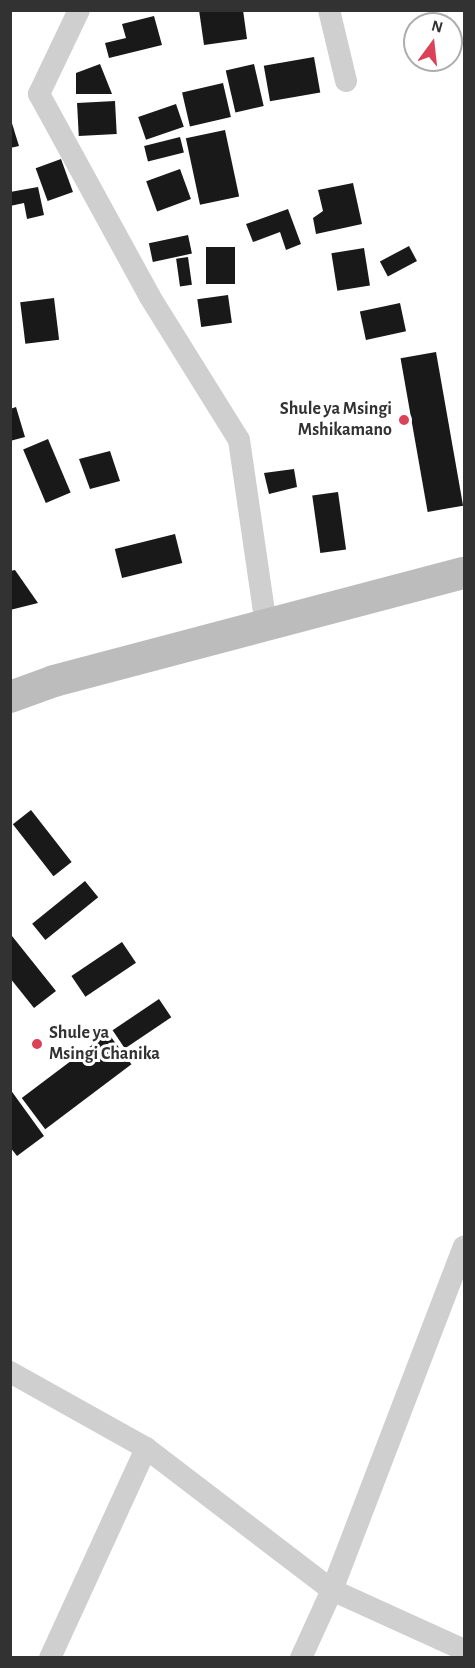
<!DOCTYPE html>
<html>
<head>
<meta charset="utf-8">
<style>
	body { margin:0 }
	#map { position:relative; width:475px; height:1668px; overflow:hidden; background:#fff; font-family:"Alegreya Sans",sans-serif }
	div>[style] { position:absolute }
	[style*='--x'] { left:calc(var(--x)*1px); top:calc(var(--y)*1px); width:calc(var(--w)*1px); rotate:calc(var(--a)*1deg) }
	.building>* { inset:0; background:#191919; transform-origin:0 0 }
	.street>* { height:22px; margin:-11px; padding:0 11px; transform-origin:11px; border-radius:11px; background:#cfcfcf }
	.secondary>* { height:32px; margin:-16px; padding:0 16px; transform-origin:16px; border-radius:16px; background:#bcbcbc }
	.dots>* { width:16px; height:16px; translate:-50% -50%; box-sizing:border-box; border:3px solid #fff; border-radius:50% }
	span { translate:-50% -50%; white-space:nowrap; text-align:center; line-height:1.15; -webkit-text-stroke:6px #fff; paint-order:stroke }
	.poi-label { font-size:18px; color:#323232; font-weight:700 }
	.right { translate:-100% -50%; text-align:right }
	.left { translate:0 -50%; text-align:left }
	.frame { position:absolute; inset:0; border:12px solid #323232; pointer-events:none }
	.north { position:absolute; left:403px; top:12px; width:60px; height:60px; box-sizing:border-box; background:#fff; border:2px solid #adadad; border-radius:50%; rotate:15deg; font-size:16px; font-weight:700; line-height:24px; text-align:center; color:#323232 }
	.north::after { content:''; display:block; margin:auto; width:21px; height:27px; background:#db4257; clip-path:polygon(50% 0,100% 100%,50% 72%,0 100%) }
</style>
</head>
<body>
<div id="map">
	<div class="building">
		<i style="clip-path:polygon(199px 10px,243px 10px,247px 39px,204px 45px)"></i>
		<i style="clip-path:polygon(154px 16px,162px 45px,109px 58px,105px 43px,126px 38px,122px 24px)"></i>
		<i style="left:314px;top:57px;width:36px;height:51px;rotate:80deg"></i>
		<i style="clip-path:polygon(100px 64px,112px 94px,76px 94px,76px 73px)"></i>
		<i style="left:254px;top:64px;width:43px;height:29px;rotate:77deg"></i>
		<i style="left:223px;top:83px;width:35px;height:42px;rotate:77deg"></i>
		<i style="left:115px;top:101px;width:33px;height:38px;rotate:87deg"></i>
		<i style="left:176px;top:104px;width:24px;height:40px;rotate:71deg"></i>
		<i style="clip-path:polygon(10px 117px,19px 146px,10px 148px)"></i>
		<i style="left:225px;top:130px;width:68px;height:40px;rotate:78deg"></i>
		<i style="left:180px;top:137px;width:16px;height:37px;rotate:76deg"></i>
		<i style="left:61px;top:159px;width:35px;height:27px;rotate:70deg"></i>
		<i style="left:180px;top:169px;width:32px;height:36px;rotate:70deg"></i>
		<i style="clip-path:polygon(353px 183px,362px 224px,316px 234px,313px 218px,323px 211px,318px 190px)"></i>
		<i style="clip-path:polygon(38px 187px,44px 215px,27px 219px,24px 203px,10px 206px,10px 192px)"></i>
		<i style="clip-path:polygon(288px 209px,301px 244px,286px 250px,280px 232px,253px 242px,246px 224px)"></i>
		<i style="left:188px;top:235px;width:19px;height:40px;rotate:78deg"></i>
		<i style="left:409px;top:246px;width:17px;height:33px;rotate:62deg"></i>
		<i style="left:206px;top:247px;width:29px;height:37px"></i>
		<i style="left:364px;top:248px;width:38px;height:33px;rotate:81deg"></i>
		<i style="left:188px;top:257px;width:28px;height:12px;rotate:82deg"></i>
		<i style="left:228px;top:295px;width:28px;height:31px;rotate:82deg"></i>
		<i style="left:54px;top:298px;width:42px;height:34px;rotate:83deg"></i>
		<i style="left:400px;top:303px;width:29px;height:41px;rotate:78deg"></i>
		<i style="left:436px;top:352px;width:156px;height:36px;rotate:80deg"></i>
		<i style="clip-path:polygon(16px 407px,25px 437px,10px 441px,10px 409px)"></i>
		<i style="left:48px;top:439px;width:58px;height:27px;rotate:67deg"></i>
		<i style="clip-path:polygon(110px 451px,120px 481px,90px 489px,79px 459px)"></i>
		<i style="clip-path:polygon(294px 469px,297px 487px,269px 494px,264px 473px)"></i>
		<i style="left:338px;top:492px;width:58px;height:26px;rotate:82deg"></i>
		<i style="left:175px;top:534px;width:30px;height:62px;rotate:76deg"></i>
		<i style="clip-path:polygon(15px 570px,38px 603px,10px 610px,10px 571px)"></i>
		<i style="left:31px;top:810px;width:66px;height:23px;rotate:52deg"></i>
		<i style="left:85px;top:881px;width:21px;height:68px;rotate:51deg"></i>
		<i style="clip-path:polygon(12px 936px,56px 991px,34px 1008px,10px 978px)"></i>
		<i style="left:122px;top:942px;width:25px;height:61px;rotate:56deg"></i>
		<i style="left:159px;top:999px;width:22px;height:56px;rotate:56deg"></i>
		<i style="left:108px;top:1033px;width:39px;height:108px;rotate:53deg"></i>
		<i style="clip-path:polygon(10px 1089px,44px 1136px,17px 1156px,10px 1147px)"></i>
	</div>
	<div class="street">
		<i style="--x:79;--y:10;--w:93;--a:115.5"></i>
		<i style="--x:39;--y:94;--w:231;--a:61.3"></i>
		<i style="--x:150;--y:297;--w:168;--a:58.1"></i>
		<i style="--x:239;--y:440;--w:187;--a:81.7"></i>
		<i style="--x:329;--y:10;--w:73;--a:76.5"></i>
		<i style="--x:10;--y:1372;--w:156;--a:29.2"></i>
		<i style="--x:146;--y:1448;--w:234;--a:37.4"></i>
		<i style="--x:332;--y:1590;--w:145;--a:24.4"></i>
		<i style="--x:50;--y:1658;--w:231;--a:-65.4"></i>
		<i style="--x:301;--y:1658;--w:75;--a:-65.5"></i>
		<i style="--x:332;--y:1590;--w:368;--a:-69"></i>
	</div>
	<div class="secondary">
		<i style="--x:10;--y:697;--w:47;--a:-20"></i>
		<i style="--x:54;--y:681;--w:424;--a:-14.8"></i>
	</div>
	<div class="dots">
		<i style="left:404px;top:420px;background:#db4257"></i>
		<i style="left:37px;top:1044px;background:#db4257"></i>
	</div>
	<div class="poi-label">
		<span class="right" style="left:392px;top:420px">Shule ya Msingi<br>Mshikamano</span>
		<span class="left" style="left:49px;top:1044px">Shule ya<br>Msingi Chanika</span>
	</div>
	<div class="frame"></div>
	<div class="north">N</div>
</div>
</body>
</html>
